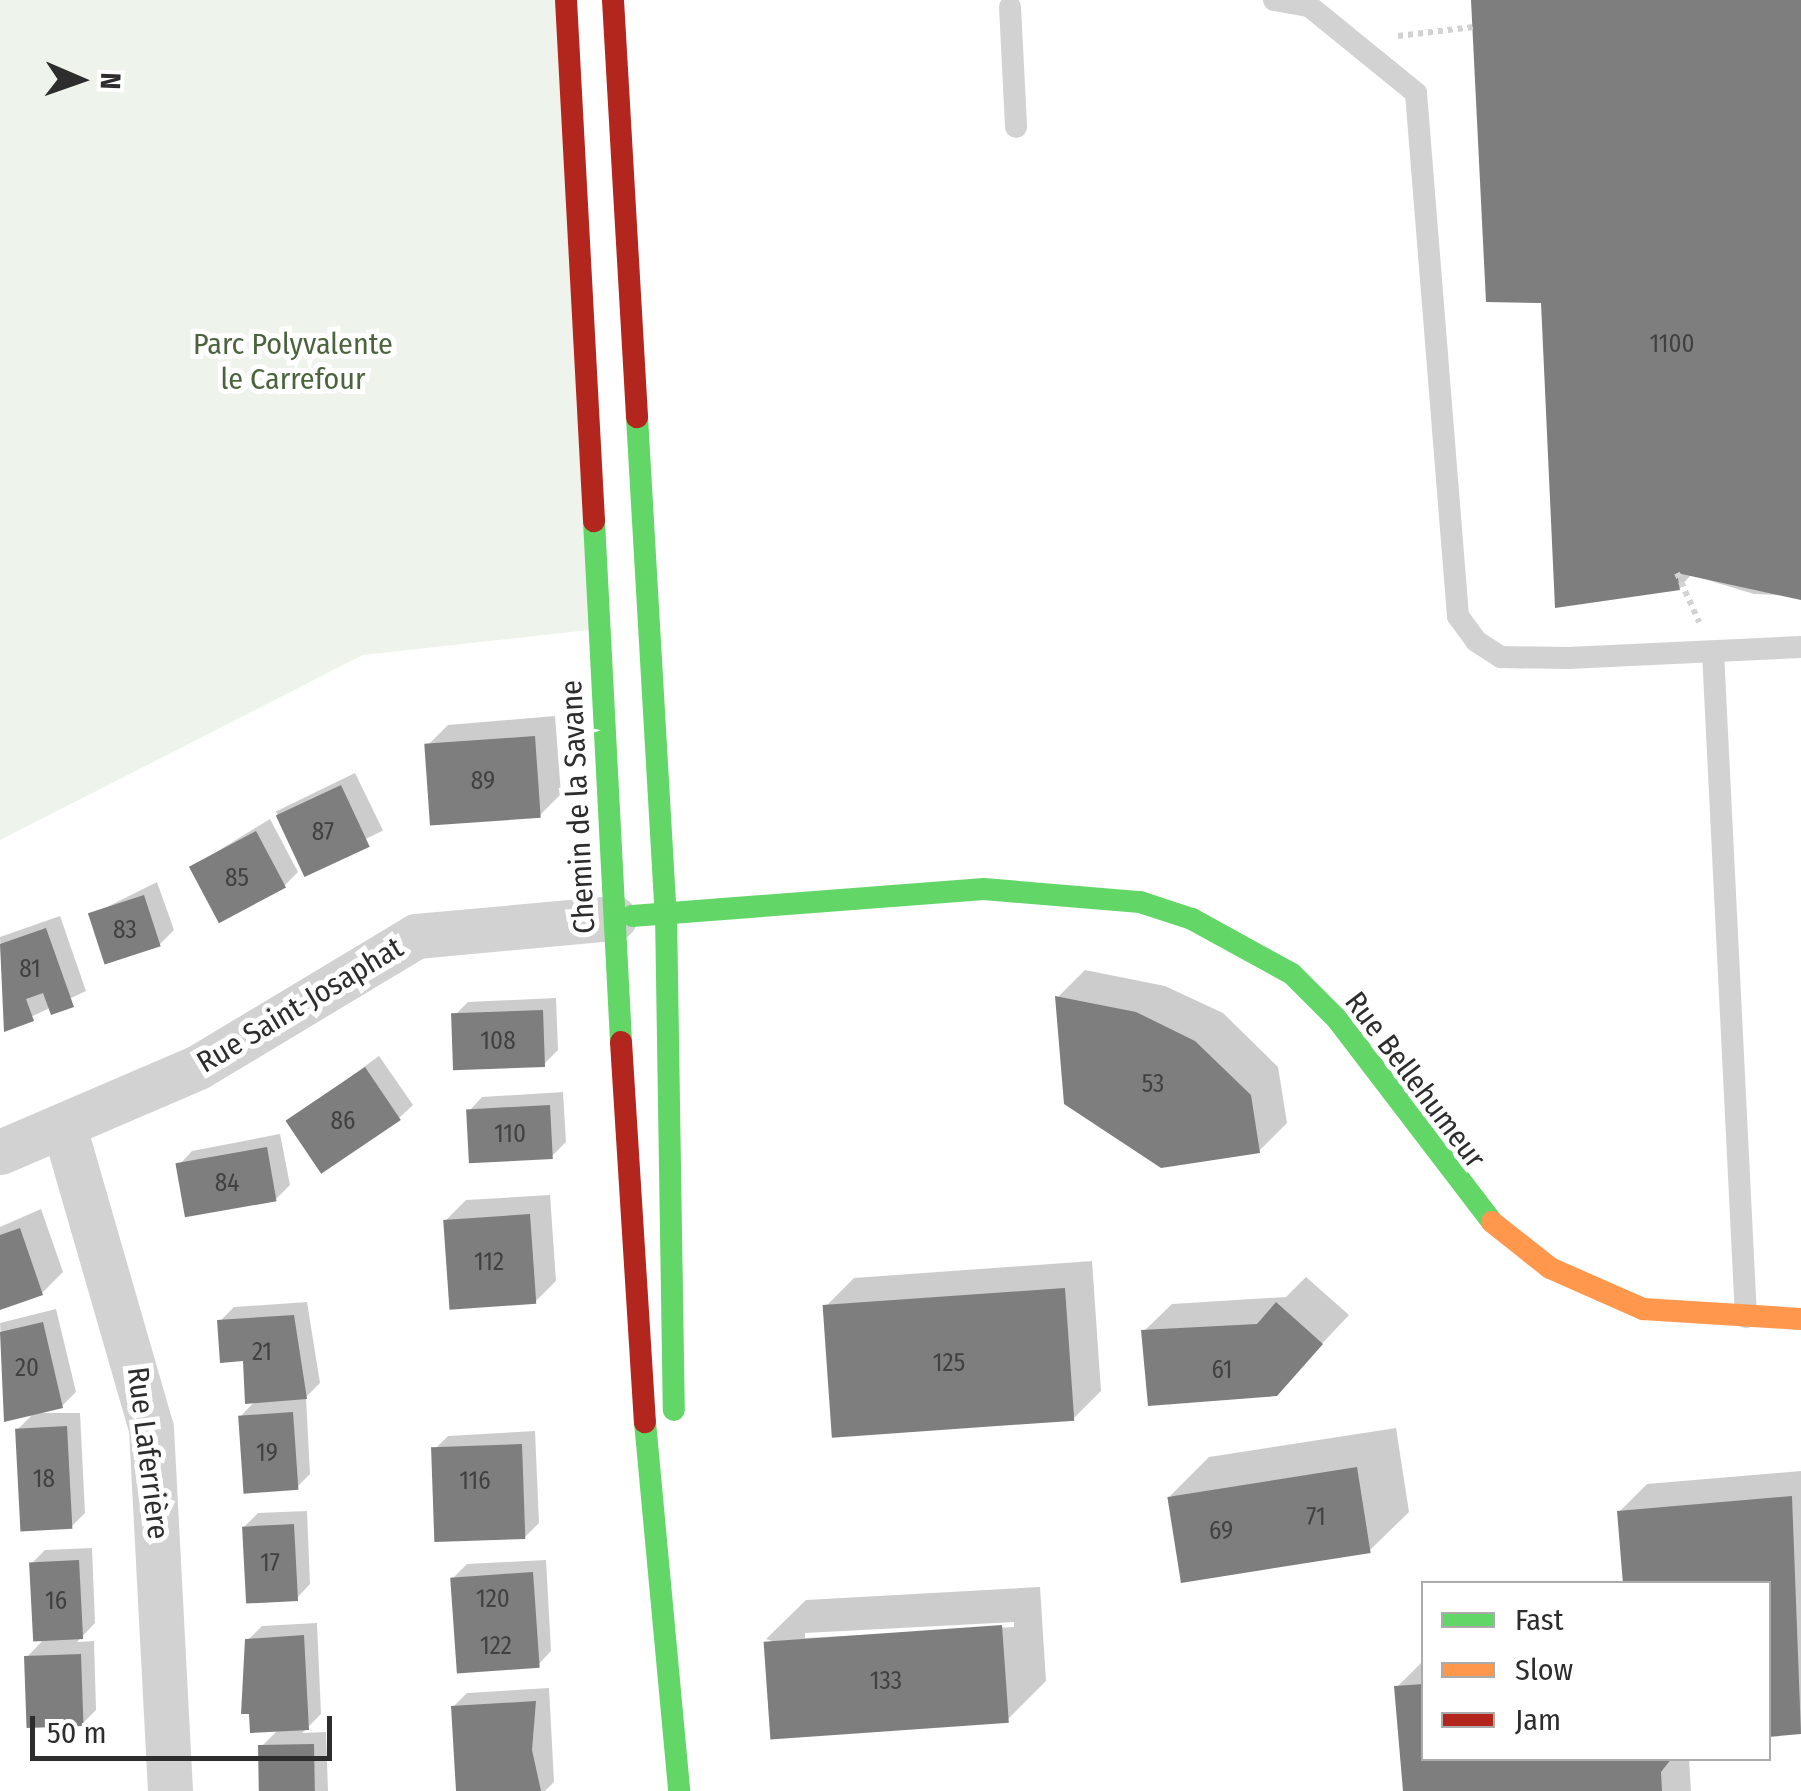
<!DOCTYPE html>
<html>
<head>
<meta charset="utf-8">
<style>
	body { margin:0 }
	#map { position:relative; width:1801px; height:1791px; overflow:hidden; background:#fff; font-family:"Fira Sans Condensed",sans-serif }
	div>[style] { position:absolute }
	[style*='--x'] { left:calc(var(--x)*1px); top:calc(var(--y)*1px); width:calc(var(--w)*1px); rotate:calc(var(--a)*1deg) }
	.green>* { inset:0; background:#eef3eb }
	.shadow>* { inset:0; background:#0003; transform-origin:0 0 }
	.building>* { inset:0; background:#7e7e7e; transform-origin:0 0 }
	.path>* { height:6px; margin-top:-3px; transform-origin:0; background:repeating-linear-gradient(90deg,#d2d2d2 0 5px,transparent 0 10px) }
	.lane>* { height:22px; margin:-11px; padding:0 11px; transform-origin:11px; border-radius:11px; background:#d2d2d2 }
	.street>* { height:45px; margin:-22.5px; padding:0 22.5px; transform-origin:22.5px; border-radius:22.5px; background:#d2d2d2 }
	.fast>* { height:22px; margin:-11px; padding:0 11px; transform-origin:11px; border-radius:11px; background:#63d668 }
	.slow>* { height:22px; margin:-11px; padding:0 11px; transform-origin:11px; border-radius:11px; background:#ff974d }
	.jam>* { height:22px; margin:-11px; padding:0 11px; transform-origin:11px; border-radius:11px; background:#b3261e }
	span { translate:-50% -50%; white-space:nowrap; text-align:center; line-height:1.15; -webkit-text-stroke:10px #fff; paint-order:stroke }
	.number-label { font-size:25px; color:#414141 }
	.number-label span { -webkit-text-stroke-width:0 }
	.park-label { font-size:30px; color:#4b643e }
	.street-label { font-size:30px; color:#2d2d2d }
	.legend { position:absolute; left:1421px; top:1581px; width:350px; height:180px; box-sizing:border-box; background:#fff; border:2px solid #ababab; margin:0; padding:12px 18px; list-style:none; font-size:30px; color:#2d2d2d }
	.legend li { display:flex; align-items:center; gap:20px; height:50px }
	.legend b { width:50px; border:2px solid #ababab }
	.north { position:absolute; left:30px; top:30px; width:100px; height:100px; -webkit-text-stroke:8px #fff; paint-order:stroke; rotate:92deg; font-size:28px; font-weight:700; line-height:40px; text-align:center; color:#2d2d2d }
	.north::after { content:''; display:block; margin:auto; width:35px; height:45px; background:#2d2d2d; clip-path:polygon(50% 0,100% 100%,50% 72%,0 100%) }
	.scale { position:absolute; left:30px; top:1716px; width:302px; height:45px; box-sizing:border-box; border:5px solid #2d2d2d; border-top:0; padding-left:12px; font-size:30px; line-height:35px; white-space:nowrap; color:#2d2d2d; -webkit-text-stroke:8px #fff; paint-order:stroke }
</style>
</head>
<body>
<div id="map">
	<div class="green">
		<i style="clip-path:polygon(0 0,565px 0,598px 629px,363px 655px,0 840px)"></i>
	</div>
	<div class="shadow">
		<i style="clip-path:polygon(1474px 0,1801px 0,1801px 596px,1754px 594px,1691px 575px,1679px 588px,1543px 300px)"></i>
		<i style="clip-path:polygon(555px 716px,561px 794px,540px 815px,427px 746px,448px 725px)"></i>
		<i style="left:355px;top:773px;width:64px;height:88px;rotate:64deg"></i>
		<i style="clip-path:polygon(270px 819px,298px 872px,284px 886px,192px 867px)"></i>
		<i style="clip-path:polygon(157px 882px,174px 930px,160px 944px,91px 915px)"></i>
		<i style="clip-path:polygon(60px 916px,86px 991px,5px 1029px,0 937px)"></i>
		<i style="clip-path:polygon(1085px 970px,1165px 986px,1223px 1013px,1278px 1067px,1287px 1123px,1259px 1151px,1058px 997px)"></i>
		<i style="clip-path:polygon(556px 998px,558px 1050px,544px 1064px,454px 1016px,468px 1002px)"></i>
		<i style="clip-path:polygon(379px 1056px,413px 1105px,399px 1118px,289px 1122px)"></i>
		<i style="clip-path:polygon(563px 1092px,566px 1142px,552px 1156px,469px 1111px,482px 1097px)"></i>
		<i style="clip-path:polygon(280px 1134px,290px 1185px,276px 1199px,179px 1165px,192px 1151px)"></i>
		<i style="clip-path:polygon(550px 1195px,556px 1281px,535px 1302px,445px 1221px,466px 1200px)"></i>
		<i style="clip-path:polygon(41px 1209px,63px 1272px,42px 1293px,0 1307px,0 1227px)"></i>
		<i style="clip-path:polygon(1092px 1261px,1101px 1391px,1073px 1419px,826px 1306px,854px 1278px)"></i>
		<i style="clip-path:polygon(1306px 1277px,1349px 1315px,1297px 1370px,1144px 1331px,1172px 1304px,1286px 1297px)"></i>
		<i style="clip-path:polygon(307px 1302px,320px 1383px,306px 1397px,310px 1474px,296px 1488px,240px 1417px,256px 1400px,245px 1359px,220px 1321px,234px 1307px)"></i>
		<i style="clip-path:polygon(56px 1309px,76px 1392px,62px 1406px,6px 1419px,0 1323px)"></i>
		<i style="clip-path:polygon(34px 1413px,80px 1413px,85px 1513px,71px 1527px,18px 1429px)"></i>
		<i style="clip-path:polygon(1396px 1428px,1409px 1512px,1369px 1551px,1170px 1496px,1209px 1457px)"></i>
		<i style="clip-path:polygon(535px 1431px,539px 1523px,525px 1537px,434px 1450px,448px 1436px)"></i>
		<i style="clip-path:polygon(1801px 1471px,1801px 1732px,1768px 1734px,1768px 1584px,1619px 1512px,1647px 1484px)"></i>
		<i style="clip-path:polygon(307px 1511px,310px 1584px,297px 1598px,244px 1527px,258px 1513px)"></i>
		<i style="clip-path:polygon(92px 1548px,95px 1623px,77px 1642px,94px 1641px,96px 1710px,82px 1724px,27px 1657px,45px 1638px,31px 1564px,45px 1550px)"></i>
		<i style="clip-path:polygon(546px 1560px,551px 1651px,538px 1665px,453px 1578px,467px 1564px)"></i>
		<i style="clip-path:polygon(evenodd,1040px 1587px,1046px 1681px,1007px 1720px,766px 1639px,806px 1600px,1040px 1587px,1014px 1622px,1014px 1627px,805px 1638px,805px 1633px,1014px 1622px)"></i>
		<i style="clip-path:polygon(317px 1623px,321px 1714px,302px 1733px,326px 1732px,328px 1791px,262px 1791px,260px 1748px,279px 1729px,251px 1711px,248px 1640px,262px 1626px)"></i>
		<i style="clip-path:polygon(1424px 1660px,1424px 1758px,1689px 1758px,1691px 1791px,1405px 1791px,1397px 1687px)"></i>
		<i style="clip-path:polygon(549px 1688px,554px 1782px,545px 1791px,458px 1791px,453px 1707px,467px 1693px)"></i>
	</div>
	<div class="building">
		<i style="clip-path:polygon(1471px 0,1801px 0,1801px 600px,1677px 573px,1680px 590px,1555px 608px,1541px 303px,1486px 302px)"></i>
		<i style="left:535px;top:736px;width:82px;height:111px;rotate:86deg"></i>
		<i style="left:341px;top:785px;width:68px;height:72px;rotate:65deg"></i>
		<i style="left:256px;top:831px;width:64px;height:76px;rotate:62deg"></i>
		<i style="left:144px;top:895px;width:54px;height:59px;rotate:72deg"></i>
		<i style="clip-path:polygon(46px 928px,74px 1007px,51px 1015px,43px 993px,26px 999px,34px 1021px,4px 1032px,0 944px)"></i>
		<i style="clip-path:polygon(1055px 996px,1136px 1012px,1195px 1041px,1251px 1095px,1260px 1153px,1161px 1168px,1064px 1104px)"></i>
		<i style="left:543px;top:1010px;width:57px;height:92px;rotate:88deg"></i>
		<i style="left:365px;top:1067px;width:64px;height:96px;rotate:56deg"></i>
		<i style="left:550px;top:1105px;width:54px;height:84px;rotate:87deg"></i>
		<i style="left:267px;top:1147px;width:55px;height:93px;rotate:80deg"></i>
		<i style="left:530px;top:1214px;width:90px;height:87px;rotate:86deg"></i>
		<i style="clip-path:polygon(20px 1228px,43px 1295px,0 1310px,0 1235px)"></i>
		<i style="left:1065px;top:1288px;width:133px;height:243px;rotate:86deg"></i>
		<i style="clip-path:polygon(1276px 1302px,1323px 1344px,1277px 1396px,1148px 1406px,1141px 1330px,1257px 1324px)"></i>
		<i style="clip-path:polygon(294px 1315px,307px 1399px,245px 1404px,243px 1361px,220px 1363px,217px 1320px)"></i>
		<i style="clip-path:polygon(43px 1322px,63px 1408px,4px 1422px,0 1332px)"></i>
		<i style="left:293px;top:1412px;width:78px;height:55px;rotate:86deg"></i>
		<i style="left:67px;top:1426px;width:103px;height:52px;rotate:87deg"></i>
		<i style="left:522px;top:1444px;width:95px;height:91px;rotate:88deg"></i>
		<i style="left:1357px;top:1467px;width:87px;height:192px;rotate:81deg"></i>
		<i style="clip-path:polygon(1792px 1496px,1801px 1734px,1768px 1737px,1768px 1584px,1623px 1584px,1617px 1511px)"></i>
		<i style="left:294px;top:1524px;width:77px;height:52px;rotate:87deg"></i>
		<i style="left:79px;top:1560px;width:79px;height:50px;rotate:87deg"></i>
		<i style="left:533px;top:1572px;width:96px;height:83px;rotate:86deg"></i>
		<i style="left:1002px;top:1625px;width:98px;height:239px;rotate:86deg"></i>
		<i style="clip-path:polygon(304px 1635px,309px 1730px,250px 1733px,249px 1714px,241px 1714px,245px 1639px)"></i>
		<i style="left:81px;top:1654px;width:72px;height:57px;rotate:88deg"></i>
		<i style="clip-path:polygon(1424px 1684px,1424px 1758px,1672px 1758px,1661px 1772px,1662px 1791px,1403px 1791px,1394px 1686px)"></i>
		<i style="clip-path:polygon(536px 1701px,532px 1750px,541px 1791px,456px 1791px,451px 1706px)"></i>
		<i style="left:314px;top:1744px;width:47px;height:56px;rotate:89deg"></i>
	</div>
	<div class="path">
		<i style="--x:1398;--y:36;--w:76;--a:-6.8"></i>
		<i style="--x:1677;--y:573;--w:54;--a:65.8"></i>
	</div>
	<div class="lane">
		<i style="--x:1274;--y:0;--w:36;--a:10"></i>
		<i style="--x:1309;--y:6;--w:138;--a:39.1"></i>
		<i style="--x:1416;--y:93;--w:525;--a:85.41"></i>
		<i style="--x:1458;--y:616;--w:31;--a:54"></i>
		<i style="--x:1476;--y:641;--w:30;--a:33"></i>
		<i style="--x:1501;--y:657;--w:67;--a:0.9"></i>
		<i style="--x:1568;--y:658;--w:233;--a:-2.7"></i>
		<i style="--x:1010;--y:7;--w:120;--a:87.1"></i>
		<i style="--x:1713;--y:652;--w:666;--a:87.16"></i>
	</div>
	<div class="street">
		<i style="--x:64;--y:1127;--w:313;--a:73.9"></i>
		<i style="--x:151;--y:1428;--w:363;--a:87"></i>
		<i style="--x:0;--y:1152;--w:215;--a:-23.2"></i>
		<i style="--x:198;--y:1067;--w:254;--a:-31"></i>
		<i style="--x:416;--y:936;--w:199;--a:-5.2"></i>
	</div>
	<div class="fast">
		<i style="--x:637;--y:417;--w:497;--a:86.7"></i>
		<i style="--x:666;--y:913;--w:497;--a:89.1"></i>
		<i style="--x:594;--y:521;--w:522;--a:87.03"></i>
		<i style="--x:632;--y:916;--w:353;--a:-4.4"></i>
		<i style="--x:984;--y:889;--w:157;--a:4.8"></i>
		<i style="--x:1140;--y:902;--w:55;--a:18.1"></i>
		<i style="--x:1192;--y:919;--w:114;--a:28.8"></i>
		<i style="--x:1292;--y:974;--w:64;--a:45"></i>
		<i style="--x:1337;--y:1019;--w:255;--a:52.6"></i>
		<i style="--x:645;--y:1422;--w:371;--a:84.7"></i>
	</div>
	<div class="slow">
		<i style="--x:1492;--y:1222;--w:74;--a:38.4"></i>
		<i style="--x:1550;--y:1268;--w:102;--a:23.8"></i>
		<i style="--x:1643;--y:1309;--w:158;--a:3.6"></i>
	</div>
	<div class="jam">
		<i style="--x:566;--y:0;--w:522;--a:86.92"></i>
		<i style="--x:613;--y:0;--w:418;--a:86.7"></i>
		<i style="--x:621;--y:1042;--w:381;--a:86.4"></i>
	</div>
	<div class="number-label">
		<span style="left:1672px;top:344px">1100</span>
		<span style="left:483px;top:781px">89</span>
		<span style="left:323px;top:832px">87</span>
		<span style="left:237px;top:878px">85</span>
		<span style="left:125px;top:930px">83</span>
		<span style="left:30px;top:969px">81</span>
		<span style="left:498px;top:1041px">108</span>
		<span style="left:1153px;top:1084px">53</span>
		<span style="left:343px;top:1121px">86</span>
		<span style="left:510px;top:1134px">110</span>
		<span style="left:227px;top:1183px">84</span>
		<span style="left:489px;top:1262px">112</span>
		<span style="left:262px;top:1352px">21</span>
		<span style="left:949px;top:1363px">125</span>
		<span style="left:27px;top:1368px">20</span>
		<span style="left:1222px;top:1370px">61</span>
		<span style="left:267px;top:1453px">19</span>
		<span style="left:44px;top:1479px">18</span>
		<span style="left:475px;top:1481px">116</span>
		<span style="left:1316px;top:1517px">71</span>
		<span style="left:1221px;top:1531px">69</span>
		<span style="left:270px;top:1563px">17</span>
		<span style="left:493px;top:1599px">120</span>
		<span style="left:56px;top:1601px">16</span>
		<span style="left:496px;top:1646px">122</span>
		<span style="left:886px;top:1681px">133</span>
	</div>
	<div class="park-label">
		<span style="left:293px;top:361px">Parc Polyvalente<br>le Carrefour</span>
	</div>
	<div class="street-label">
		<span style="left:578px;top:807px;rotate:-93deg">Chemin de la Savane</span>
		<span style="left:300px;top:1005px;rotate:-31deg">Rue Saint-Josaphat</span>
		<span style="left:1415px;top:1080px;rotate:53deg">Rue Bellehumeur</span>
		<span style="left:148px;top:1453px;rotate:83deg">Rue Laferrière</span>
	</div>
	<ul class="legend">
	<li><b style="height:12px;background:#63d668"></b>Fast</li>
	<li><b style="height:12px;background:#ff974d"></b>Slow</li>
	<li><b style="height:12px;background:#b3261e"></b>Jam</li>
	</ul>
	<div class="north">N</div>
	<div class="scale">50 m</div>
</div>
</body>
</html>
